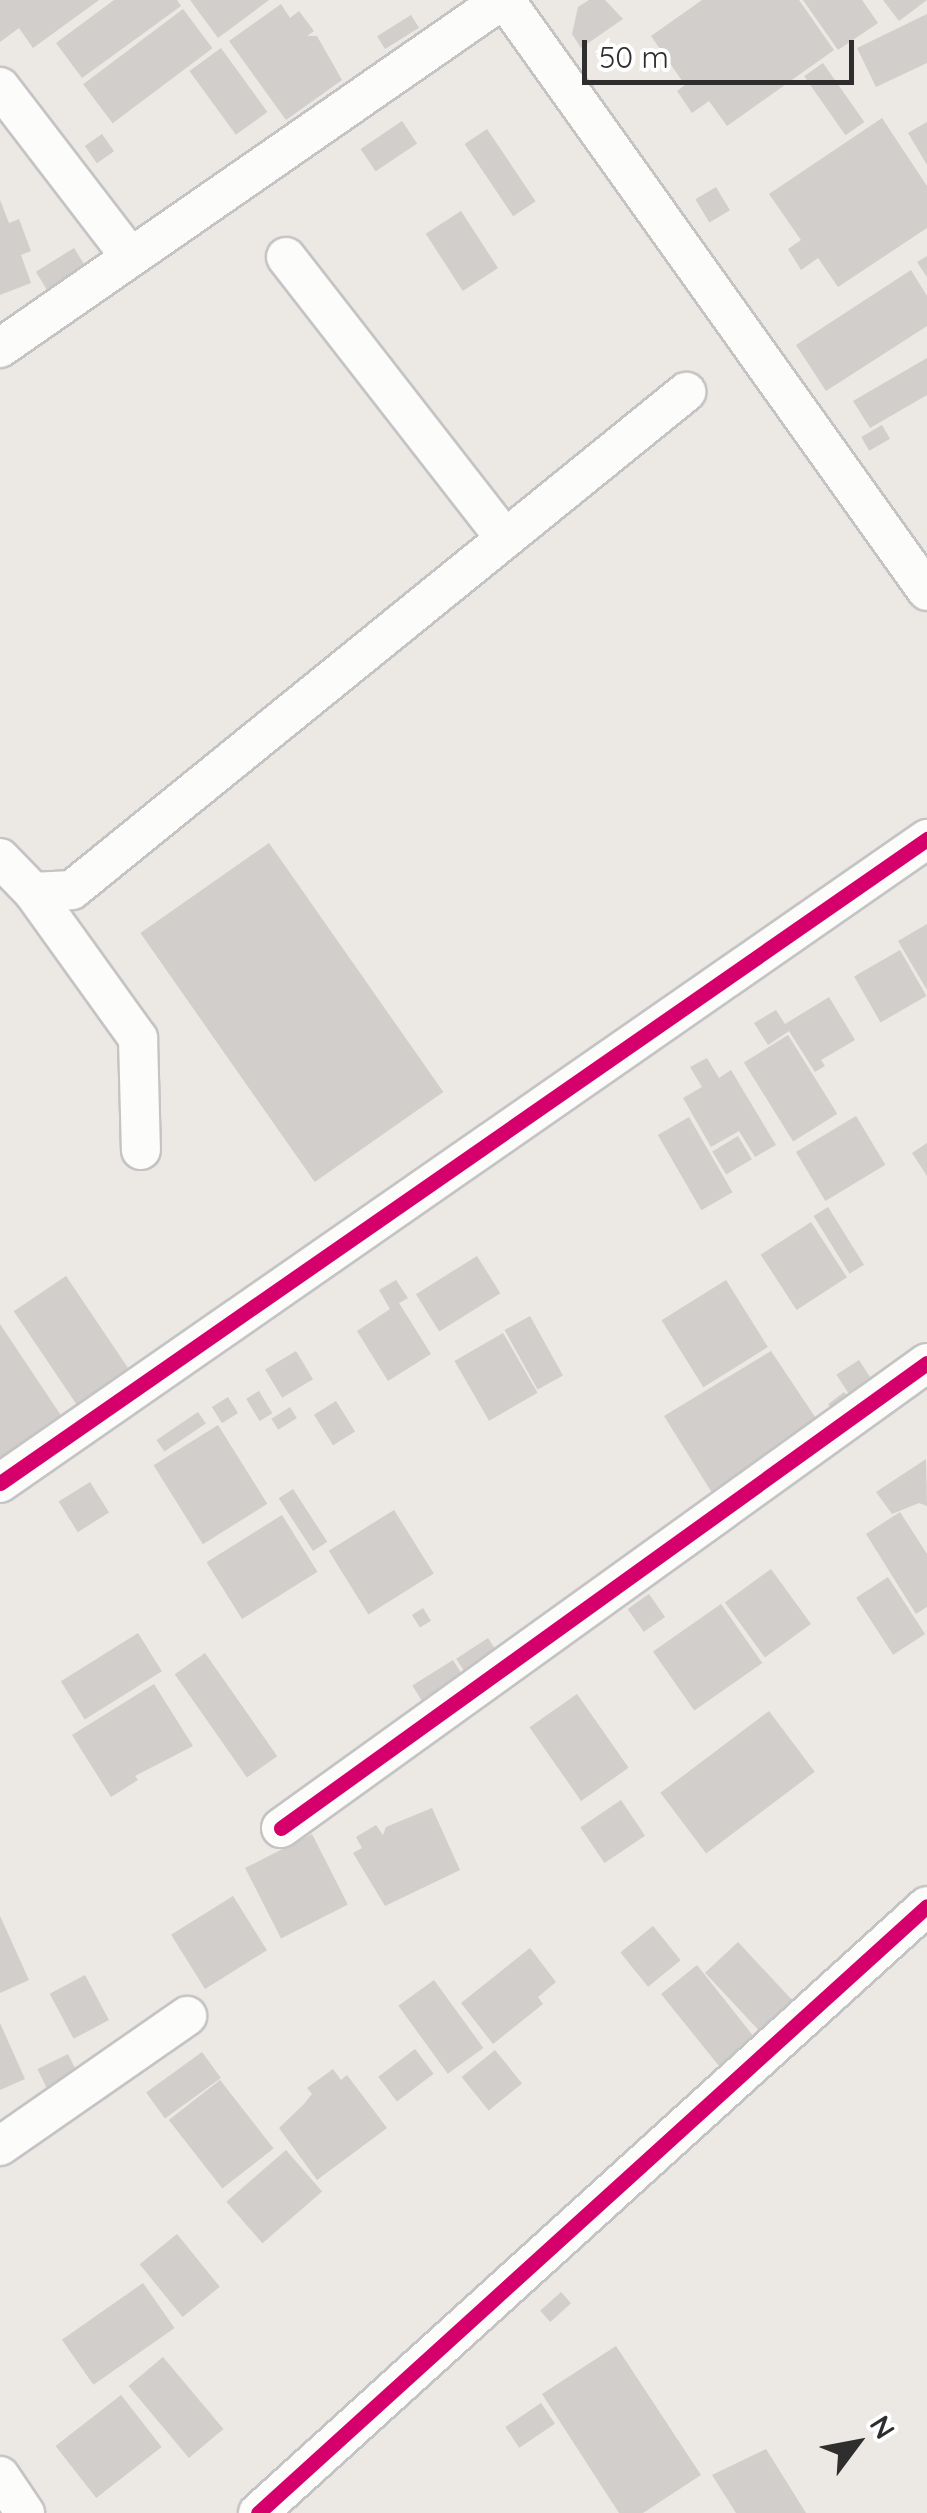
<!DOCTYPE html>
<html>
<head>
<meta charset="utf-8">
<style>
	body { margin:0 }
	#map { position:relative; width:927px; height:2513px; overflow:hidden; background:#ece8e4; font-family:Quicksand,sans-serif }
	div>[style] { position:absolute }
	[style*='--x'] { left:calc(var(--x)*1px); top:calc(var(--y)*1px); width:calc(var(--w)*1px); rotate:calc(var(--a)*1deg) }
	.building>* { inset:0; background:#d1cecb; transform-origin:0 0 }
	.roads { filter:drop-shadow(2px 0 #c5c4c5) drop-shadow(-2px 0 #c5c4c5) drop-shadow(0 2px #c5c4c5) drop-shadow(0 -2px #c5c4c5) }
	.minor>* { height:38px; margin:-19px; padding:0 19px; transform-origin:19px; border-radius:19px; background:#fcfcfb }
	.cycleway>* { height:15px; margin:-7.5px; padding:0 7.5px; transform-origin:7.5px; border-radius:7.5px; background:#d6006c }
	span { translate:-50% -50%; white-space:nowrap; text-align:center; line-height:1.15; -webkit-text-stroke:10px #fff; paint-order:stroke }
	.north { position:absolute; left:807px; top:2393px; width:100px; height:100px; -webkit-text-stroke:8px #fff; paint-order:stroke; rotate:58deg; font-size:28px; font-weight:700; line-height:40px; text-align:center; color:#2e2e2e }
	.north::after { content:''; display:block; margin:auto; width:35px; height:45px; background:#2e2e2e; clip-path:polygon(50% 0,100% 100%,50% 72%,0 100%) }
	.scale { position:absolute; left:582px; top:40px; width:272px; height:45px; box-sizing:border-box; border:5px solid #2e2e2e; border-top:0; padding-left:12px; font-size:30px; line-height:35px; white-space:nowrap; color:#2e2e2e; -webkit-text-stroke:8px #fff; paint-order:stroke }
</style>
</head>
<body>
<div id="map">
	<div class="building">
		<i style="clip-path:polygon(0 0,99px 0,33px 48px,19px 28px,0 42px)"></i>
		<i style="clip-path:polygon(114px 0,177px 0,181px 6px,82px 78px,56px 43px)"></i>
		<i style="clip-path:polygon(190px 0,269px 0,218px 38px)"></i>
		<i style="clip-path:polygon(589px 0,605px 0,623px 19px,581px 48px,572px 34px,578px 7px)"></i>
		<i style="clip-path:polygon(702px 0,799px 0,834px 50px,727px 126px,709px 101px,692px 113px,677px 91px,685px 85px,651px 36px)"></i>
		<i style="clip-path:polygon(803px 0,862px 0,878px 23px,838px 50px)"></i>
		<i style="clip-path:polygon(883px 0,927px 0,899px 21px)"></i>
		<i style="clip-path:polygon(281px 4px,290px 18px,299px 11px,314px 31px,307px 36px,317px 36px,342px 80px,286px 120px,229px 41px)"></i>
		<i style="left:183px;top:9px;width:49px;height:125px;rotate:53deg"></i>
		<i style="clip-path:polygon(927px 14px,927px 63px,876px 87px,857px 48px)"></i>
		<i style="left:411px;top:15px;width:15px;height:40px;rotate:58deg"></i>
		<i style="left:221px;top:48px;width:79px;height:39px;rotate:54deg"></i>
		<i style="left:823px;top:63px;width:72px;height:23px;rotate:55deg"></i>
		<i style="clip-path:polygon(882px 118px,927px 186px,927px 228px,838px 287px,818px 258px,801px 270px,788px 249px,801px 240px,769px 194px)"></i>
		<i style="left:402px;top:121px;width:27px;height:50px;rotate:56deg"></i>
		<i style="clip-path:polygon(927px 122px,927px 165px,908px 133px)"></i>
		<i style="left:487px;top:129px;width:87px;height:27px;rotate:56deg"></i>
		<i style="left:102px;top:134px;width:21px;height:21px;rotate:55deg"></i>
		<i style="left:716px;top:187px;width:27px;height:24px;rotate:59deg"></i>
		<i style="clip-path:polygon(0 200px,9px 223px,19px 219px,31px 251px,21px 255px,31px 283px,0 295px)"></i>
		<i style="left:461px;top:211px;width:68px;height:42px;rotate:57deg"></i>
		<i style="left:74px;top:248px;width:26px;height:45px;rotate:58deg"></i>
		<i style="clip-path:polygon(927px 256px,927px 277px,917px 262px)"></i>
		<i style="clip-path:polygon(911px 270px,927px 296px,927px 326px,826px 391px,796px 345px)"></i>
		<i style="clip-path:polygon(927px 358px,927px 395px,870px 428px,853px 401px)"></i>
		<i style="left:882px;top:425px;width:16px;height:24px;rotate:60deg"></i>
		<i style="left:269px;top:843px;width:304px;height:157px;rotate:55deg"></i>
		<i style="clip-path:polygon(927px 924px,927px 990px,898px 941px)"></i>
		<i style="left:900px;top:950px;width:53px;height:53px;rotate:60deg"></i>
		<i style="clip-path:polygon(829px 997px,855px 1040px,821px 1060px,825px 1066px,815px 1072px,789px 1031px,768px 1045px,754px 1023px,776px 1010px,785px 1024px)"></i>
		<i style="left:788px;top:1035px;width:93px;height:52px;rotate:58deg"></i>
		<i style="clip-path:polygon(707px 1058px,719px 1078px,731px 1070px,776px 1145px,755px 1157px,739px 1131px,711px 1147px,683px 1098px,702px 1087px,690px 1067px)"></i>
		<i style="left:856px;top:1116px;width:57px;height:70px;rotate:59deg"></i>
		<i style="left:689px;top:1117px;width:87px;height:36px;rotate:60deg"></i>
		<i style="left:738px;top:1136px;width:27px;height:30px;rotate:59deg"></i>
		<i style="clip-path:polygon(927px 1143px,927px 1176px,912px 1153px)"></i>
		<i style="left:828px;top:1207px;width:68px;height:17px;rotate:58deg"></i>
		<i style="left:811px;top:1222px;width:66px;height:60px;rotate:57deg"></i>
		<i style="left:477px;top:1256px;width:44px;height:72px;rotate:58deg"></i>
		<i style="left:66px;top:1276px;width:113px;height:63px;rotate:56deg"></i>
		<i style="clip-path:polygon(396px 1280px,408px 1298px,399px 1303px,431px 1354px,388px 1381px,357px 1331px,390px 1309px,379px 1290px)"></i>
		<i style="left:726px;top:1280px;width:79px;height:76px;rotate:58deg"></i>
		<i style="left:530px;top:1316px;width:68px;height:29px;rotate:61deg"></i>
		<i style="clip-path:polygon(0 1324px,62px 1417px,0 1458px)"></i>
		<i style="left:503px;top:1333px;width:69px;height:56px;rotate:60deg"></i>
		<i style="left:296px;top:1351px;width:33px;height:36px;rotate:59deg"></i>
		<i style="clip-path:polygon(771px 1351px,821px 1426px,719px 1504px,664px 1416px)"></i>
		<i style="left:859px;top:1360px;width:24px;height:27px;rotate:57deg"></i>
		<i style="left:259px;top:1391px;width:26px;height:15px;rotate:59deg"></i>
		<i style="left:844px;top:1392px;width:16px;height:20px;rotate:52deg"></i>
		<i style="left:228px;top:1397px;width:19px;height:19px;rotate:58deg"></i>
		<i style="left:336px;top:1401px;width:36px;height:26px;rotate:58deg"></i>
		<i style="left:290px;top:1407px;width:13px;height:22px;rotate:58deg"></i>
		<i style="left:198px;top:1412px;width:14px;height:50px;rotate:56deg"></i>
		<i style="left:218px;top:1425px;width:93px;height:76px;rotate:58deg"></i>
		<i style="clip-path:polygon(926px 1459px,927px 1506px,919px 1503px,892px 1514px,876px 1492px)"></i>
		<i style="left:90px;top:1482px;width:36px;height:37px;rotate:58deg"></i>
		<i style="left:293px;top:1489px;width:63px;height:17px;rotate:57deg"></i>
		<i style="left:394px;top:1510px;width:75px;height:77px;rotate:58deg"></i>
		<i style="clip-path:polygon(900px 1512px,927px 1554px,927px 1607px,916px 1614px,866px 1534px)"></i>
		<i style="left:282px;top:1515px;width:67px;height:89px;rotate:58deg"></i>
		<i style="left:771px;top:1569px;width:68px;height:57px;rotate:54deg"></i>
		<i style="left:888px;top:1577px;width:68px;height:38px;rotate:57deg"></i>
		<i style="left:649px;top:1594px;width:28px;height:26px;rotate:55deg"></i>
		<i style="left:721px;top:1604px;width:72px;height:83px;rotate:55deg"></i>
		<i style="left:423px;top:1608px;width:15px;height:13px;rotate:58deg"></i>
		<i style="left:138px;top:1633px;width:45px;height:91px;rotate:58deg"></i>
		<i style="left:488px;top:1638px;width:30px;height:38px;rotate:57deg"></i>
		<i style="left:205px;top:1653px;width:126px;height:37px;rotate:55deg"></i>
		<i style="left:453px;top:1660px;width:28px;height:48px;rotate:58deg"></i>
		<i style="clip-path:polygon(154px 1684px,193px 1746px,135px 1776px,138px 1780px,111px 1797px,72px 1735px)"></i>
		<i style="left:577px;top:1694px;width:90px;height:58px;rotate:55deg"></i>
		<i style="left:769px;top:1711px;width:76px;height:136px;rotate:53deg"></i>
		<i style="left:621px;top:1800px;width:43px;height:49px;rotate:56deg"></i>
		<i style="clip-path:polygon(432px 1808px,460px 1870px,385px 1906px,353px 1853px,362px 1848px,356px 1837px,376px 1825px,383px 1835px,386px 1827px)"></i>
		<i style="left:312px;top:1834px;width:79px;height:75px;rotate:63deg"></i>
		<i style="left:233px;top:1896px;width:64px;height:73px;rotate:58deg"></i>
		<i style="clip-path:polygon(0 1916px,29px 1980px,0 1993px)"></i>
		<i style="left:653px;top:1926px;width:44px;height:42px;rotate:51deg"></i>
		<i style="left:738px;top:1942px;width:83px;height:45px;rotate:47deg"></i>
		<i style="clip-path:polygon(530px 1948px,556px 1982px,538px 1997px,543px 2004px,493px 2044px,461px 2003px)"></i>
		<i style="clip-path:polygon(697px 1965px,762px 2047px,743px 2062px,735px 2053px,719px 2066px,661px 1994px)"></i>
		<i style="left:85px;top:1975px;width:51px;height:40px;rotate:62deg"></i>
		<i style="left:434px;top:1980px;width:84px;height:44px;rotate:54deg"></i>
		<i style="clip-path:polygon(0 2023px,25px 2079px,0 2090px)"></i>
		<i style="left:415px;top:2049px;width:31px;height:46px;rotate:53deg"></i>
		<i style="left:495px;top:2050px;width:43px;height:43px;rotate:51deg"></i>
		<i style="left:202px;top:2052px;width:32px;height:69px;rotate:54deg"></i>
		<i style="left:68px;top:2054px;width:28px;height:34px;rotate:64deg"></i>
		<i style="clip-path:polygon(333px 2069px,341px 2080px,347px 2075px,387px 2128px,317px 2180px,279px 2128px,304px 2104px,312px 2094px,307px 2088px)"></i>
		<i style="left:220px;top:2080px;width:87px;height:65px;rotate:52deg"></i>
		<i style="left:286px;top:2150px;width:55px;height:79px;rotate:49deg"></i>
		<i style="left:177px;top:2234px;width:68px;height:48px;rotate:51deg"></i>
		<i style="left:143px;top:2283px;width:55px;height:99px;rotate:55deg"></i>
		<i style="left:561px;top:2292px;width:15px;height:28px;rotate:48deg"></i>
		<i style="clip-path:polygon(616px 2346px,701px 2475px,643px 2513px,619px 2513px,542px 2394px)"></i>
		<i style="left:163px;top:2357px;width:94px;height:45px;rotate:50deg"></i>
		<i style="left:121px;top:2395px;width:66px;height:83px;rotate:52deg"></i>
		<i style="left:541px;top:2403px;width:25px;height:43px;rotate:56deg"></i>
		<i style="clip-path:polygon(766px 2449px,806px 2513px,736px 2513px,712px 2475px)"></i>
	</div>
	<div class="roads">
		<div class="minor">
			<i style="--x:505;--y:0;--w:726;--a:54.47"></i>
			<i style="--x:0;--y:87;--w:210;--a:52.5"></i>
			<i style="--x:286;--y:257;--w:356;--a:52.1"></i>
			<i style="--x:0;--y:348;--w:611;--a:-34.73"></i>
			<i style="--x:0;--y:858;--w:47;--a:45.9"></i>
			<i style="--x:33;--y:892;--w:39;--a:-3"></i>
			<i style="--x:72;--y:890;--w:791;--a:-39.04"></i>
			<i style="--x:33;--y:892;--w:180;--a:54.3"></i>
			<i style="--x:138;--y:1038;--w:112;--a:88.5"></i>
			<i style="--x:0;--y:1483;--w:1129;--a:-34.79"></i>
			<i style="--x:281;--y:1828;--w:796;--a:-35.75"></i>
			<i style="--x:0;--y:2146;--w:228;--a:-34.8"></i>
			<i style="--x:0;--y:2476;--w:45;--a:56"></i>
			<i style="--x:258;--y:2513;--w:903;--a:-42.22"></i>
		</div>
	</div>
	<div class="cycleway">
		<i style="--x:0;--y:1483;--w:1129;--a:-34.79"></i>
		<i style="--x:281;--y:1828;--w:796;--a:-35.75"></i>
		<i style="--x:258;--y:2513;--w:903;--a:-42.22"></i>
	</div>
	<div class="north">N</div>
	<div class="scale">50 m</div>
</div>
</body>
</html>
